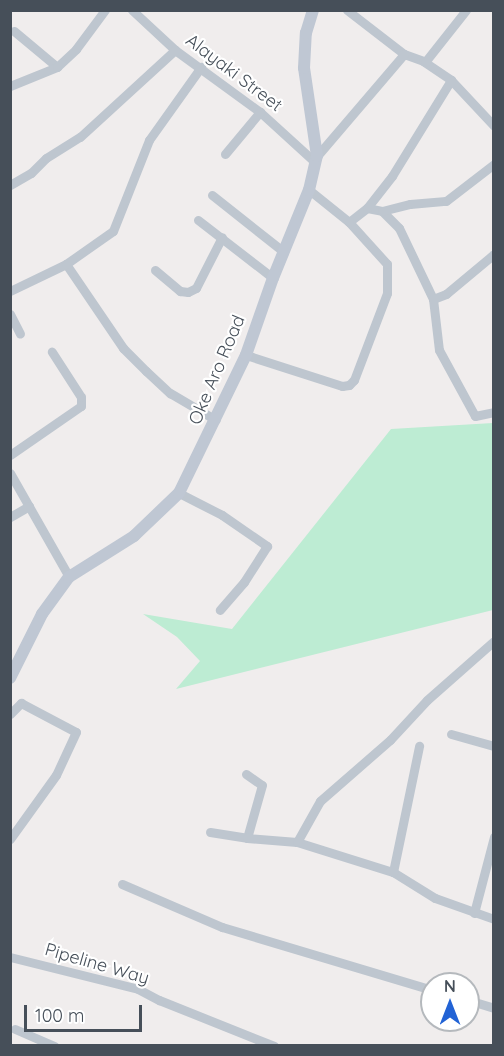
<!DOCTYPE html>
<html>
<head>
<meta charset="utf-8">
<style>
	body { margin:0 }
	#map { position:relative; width:504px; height:1056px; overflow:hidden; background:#f0eded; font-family:Quicksand,sans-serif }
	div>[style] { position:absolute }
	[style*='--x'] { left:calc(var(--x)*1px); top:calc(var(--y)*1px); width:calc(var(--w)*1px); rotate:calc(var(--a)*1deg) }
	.green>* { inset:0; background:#bdecd3 }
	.minor>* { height:9px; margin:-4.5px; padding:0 4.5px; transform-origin:4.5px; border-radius:4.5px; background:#bec6cf }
	.secondary>* { height:12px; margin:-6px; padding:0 6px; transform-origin:6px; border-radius:6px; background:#bfc7d3 }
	span { translate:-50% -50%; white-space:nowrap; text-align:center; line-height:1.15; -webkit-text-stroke:4.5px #fff; paint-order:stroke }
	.street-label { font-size:18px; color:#464f59 }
	.frame { position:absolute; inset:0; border:12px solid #464f59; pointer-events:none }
	.north { position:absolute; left:420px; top:972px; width:60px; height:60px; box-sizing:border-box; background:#fff; border:2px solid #b5b9bd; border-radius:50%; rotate:0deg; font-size:16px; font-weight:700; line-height:24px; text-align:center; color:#464f59 }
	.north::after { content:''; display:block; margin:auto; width:21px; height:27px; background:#2263d5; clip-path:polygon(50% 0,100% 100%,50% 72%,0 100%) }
	.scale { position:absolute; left:24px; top:1005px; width:118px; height:27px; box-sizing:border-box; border:3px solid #464f59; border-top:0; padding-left:8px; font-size:18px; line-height:21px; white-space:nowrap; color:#464f59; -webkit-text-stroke:4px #fff; paint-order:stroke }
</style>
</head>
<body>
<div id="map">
	<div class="green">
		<i style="clip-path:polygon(493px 423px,493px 610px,176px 689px,200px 661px,177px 637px,143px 614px,232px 629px,391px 429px)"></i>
	</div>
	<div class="minor">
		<i style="--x:132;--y:10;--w:59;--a:42.9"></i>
		<i style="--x:175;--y:50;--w:105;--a:36.1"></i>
		<i style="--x:260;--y:112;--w:74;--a:42.3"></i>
		<i style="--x:347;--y:10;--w:72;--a:37.7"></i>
		<i style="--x:404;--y:54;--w:20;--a:20"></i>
		<i style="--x:423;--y:61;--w:34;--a:34"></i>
		<i style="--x:451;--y:80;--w:63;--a:46.9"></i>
		<i style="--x:14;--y:31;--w:56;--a:39.9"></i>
		<i style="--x:425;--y:62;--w:66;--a:-51.7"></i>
		<i style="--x:10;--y:86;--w:51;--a:-22"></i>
		<i style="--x:57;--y:67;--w:26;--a:-43"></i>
		<i style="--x:76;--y:49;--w:49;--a:-53.4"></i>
		<i style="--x:225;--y:154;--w:55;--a:-50.2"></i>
		<i style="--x:317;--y:156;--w:134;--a:-49.5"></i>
		<i style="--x:10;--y:185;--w:24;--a:-30"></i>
		<i style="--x:31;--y:173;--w:21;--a:-45"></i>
		<i style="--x:46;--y:158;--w:40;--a:-32"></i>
		<i style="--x:80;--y:137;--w:129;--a:-42.5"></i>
		<i style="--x:212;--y:195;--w:92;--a:38.4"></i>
		<i style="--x:367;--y:208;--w:15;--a:11"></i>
		<i style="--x:382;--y:211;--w:24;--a:45"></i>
		<i style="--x:399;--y:228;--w:79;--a:64.4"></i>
		<i style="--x:433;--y:299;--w:51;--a:83.3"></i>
		<i style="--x:439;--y:350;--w:75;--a:61.4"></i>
		<i style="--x:475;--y:416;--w:19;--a:-12"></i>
		<i style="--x:382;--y:211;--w:29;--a:-14"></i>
		<i style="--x:410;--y:204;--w:36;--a:-5"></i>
		<i style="--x:446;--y:201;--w:61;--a:-37.6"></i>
		<i style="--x:198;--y:220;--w:95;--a:37.7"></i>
		<i style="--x:349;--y:222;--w:23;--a:-38"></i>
		<i style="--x:367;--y:208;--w:41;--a:-52"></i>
		<i style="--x:392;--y:176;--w:113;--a:-58.4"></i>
		<i style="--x:66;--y:264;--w:102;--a:55.8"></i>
		<i style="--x:123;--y:348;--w:33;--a:45"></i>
		<i style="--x:146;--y:371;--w:33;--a:43"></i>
		<i style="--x:170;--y:393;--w:53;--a:30.4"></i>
		<i style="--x:155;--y:270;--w:33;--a:40"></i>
		<i style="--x:180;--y:291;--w:8;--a:7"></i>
		<i style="--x:188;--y:292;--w:9;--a:-27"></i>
		<i style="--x:196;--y:288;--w:57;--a:-63"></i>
		<i style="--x:10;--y:291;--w:62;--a:-25.7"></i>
		<i style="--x:66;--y:264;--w:57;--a:-35.1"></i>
		<i style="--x:113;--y:231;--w:98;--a:-68.4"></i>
		<i style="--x:149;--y:140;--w:90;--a:-54.5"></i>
		<i style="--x:433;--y:299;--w:14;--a:-21"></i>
		<i style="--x:446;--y:294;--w:62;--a:-39.8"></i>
		<i style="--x:10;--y:314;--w:22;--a:63"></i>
		<i style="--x:246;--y:355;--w:101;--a:17.9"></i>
		<i style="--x:342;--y:386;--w:7;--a:-8"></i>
		<i style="--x:349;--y:385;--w:7;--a:-45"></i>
		<i style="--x:354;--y:380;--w:93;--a:-69.2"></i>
		<i style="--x:387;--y:293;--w:29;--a:-90"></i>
		<i style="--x:387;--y:264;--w:57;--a:-132.1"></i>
		<i style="--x:349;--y:222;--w:51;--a:-141.3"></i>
		<i style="--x:10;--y:455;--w:86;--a:-34.6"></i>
		<i style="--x:81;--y:406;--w:9;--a:-90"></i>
		<i style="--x:81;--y:397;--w:54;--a:-122.8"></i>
		<i style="--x:10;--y:473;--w:120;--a:60.4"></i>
		<i style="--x:179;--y:493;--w:48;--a:27.1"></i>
		<i style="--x:222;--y:515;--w:55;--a:34.6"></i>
		<i style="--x:267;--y:546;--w:43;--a:122.6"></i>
		<i style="--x:244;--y:582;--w:37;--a:131"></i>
		<i style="--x:10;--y:517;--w:22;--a:-30"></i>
		<i style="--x:10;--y:714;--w:16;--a:-45"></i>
		<i style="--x:21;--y:703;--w:62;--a:27.8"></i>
		<i style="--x:76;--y:732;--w:47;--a:114.9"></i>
		<i style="--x:56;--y:775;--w:79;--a:125.7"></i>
		<i style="--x:451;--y:734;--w:45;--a:15.6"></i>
		<i style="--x:246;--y:774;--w:19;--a:35"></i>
		<i style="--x:262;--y:785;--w:55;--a:105.8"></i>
		<i style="--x:210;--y:832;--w:37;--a:9"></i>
		<i style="--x:247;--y:838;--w:50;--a:4.6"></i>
		<i style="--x:297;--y:842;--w:101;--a:17.4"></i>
		<i style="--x:393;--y:872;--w:49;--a:31.8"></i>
		<i style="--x:435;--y:898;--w:63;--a:19.6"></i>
		<i style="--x:297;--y:842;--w:47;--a:-60.7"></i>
		<i style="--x:320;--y:801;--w:93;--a:-41.1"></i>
		<i style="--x:390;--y:740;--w:54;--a:-47.2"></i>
		<i style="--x:427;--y:700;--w:89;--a:-41.4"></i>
		<i style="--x:393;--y:872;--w:129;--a:-78.3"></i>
		<i style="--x:122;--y:884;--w:109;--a:23.3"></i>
		<i style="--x:222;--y:927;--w:219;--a:16.7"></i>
		<i style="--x:474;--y:913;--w:79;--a:-75.3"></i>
		<i style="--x:10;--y:957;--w:132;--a:14"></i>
		<i style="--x:138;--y:989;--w:24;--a:28"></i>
		<i style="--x:159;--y:1000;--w:124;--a:21.8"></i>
		<i style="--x:468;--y:1000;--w:27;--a:17"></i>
		<i style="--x:15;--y:1029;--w:43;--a:23.6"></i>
	</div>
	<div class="secondary">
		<i style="--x:10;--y:678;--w:72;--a:-63.4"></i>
		<i style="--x:42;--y:614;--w:46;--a:-53.9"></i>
		<i style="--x:69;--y:577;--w:77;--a:-32.2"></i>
		<i style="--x:134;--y:536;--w:62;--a:-43.7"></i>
		<i style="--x:179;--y:493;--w:153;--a:-64.1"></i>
		<i style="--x:246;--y:355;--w:82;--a:-70.7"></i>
		<i style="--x:273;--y:278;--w:95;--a:-67.8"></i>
		<i style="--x:309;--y:190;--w:35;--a:-77"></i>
		<i style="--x:317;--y:156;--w:89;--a:-98.4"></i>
		<i style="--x:304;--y:68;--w:35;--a:-87"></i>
		<i style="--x:306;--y:33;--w:24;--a:-73"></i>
	</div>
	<div class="street-label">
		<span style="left:234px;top:73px;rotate:37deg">Alayaki Street</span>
		<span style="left:217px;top:370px;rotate:-67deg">Oke Aro Road</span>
		<span style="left:97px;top:964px;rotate:16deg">Pipeline Way</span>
	</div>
	<div class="frame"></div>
	<div class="north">N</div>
	<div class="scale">100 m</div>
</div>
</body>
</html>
